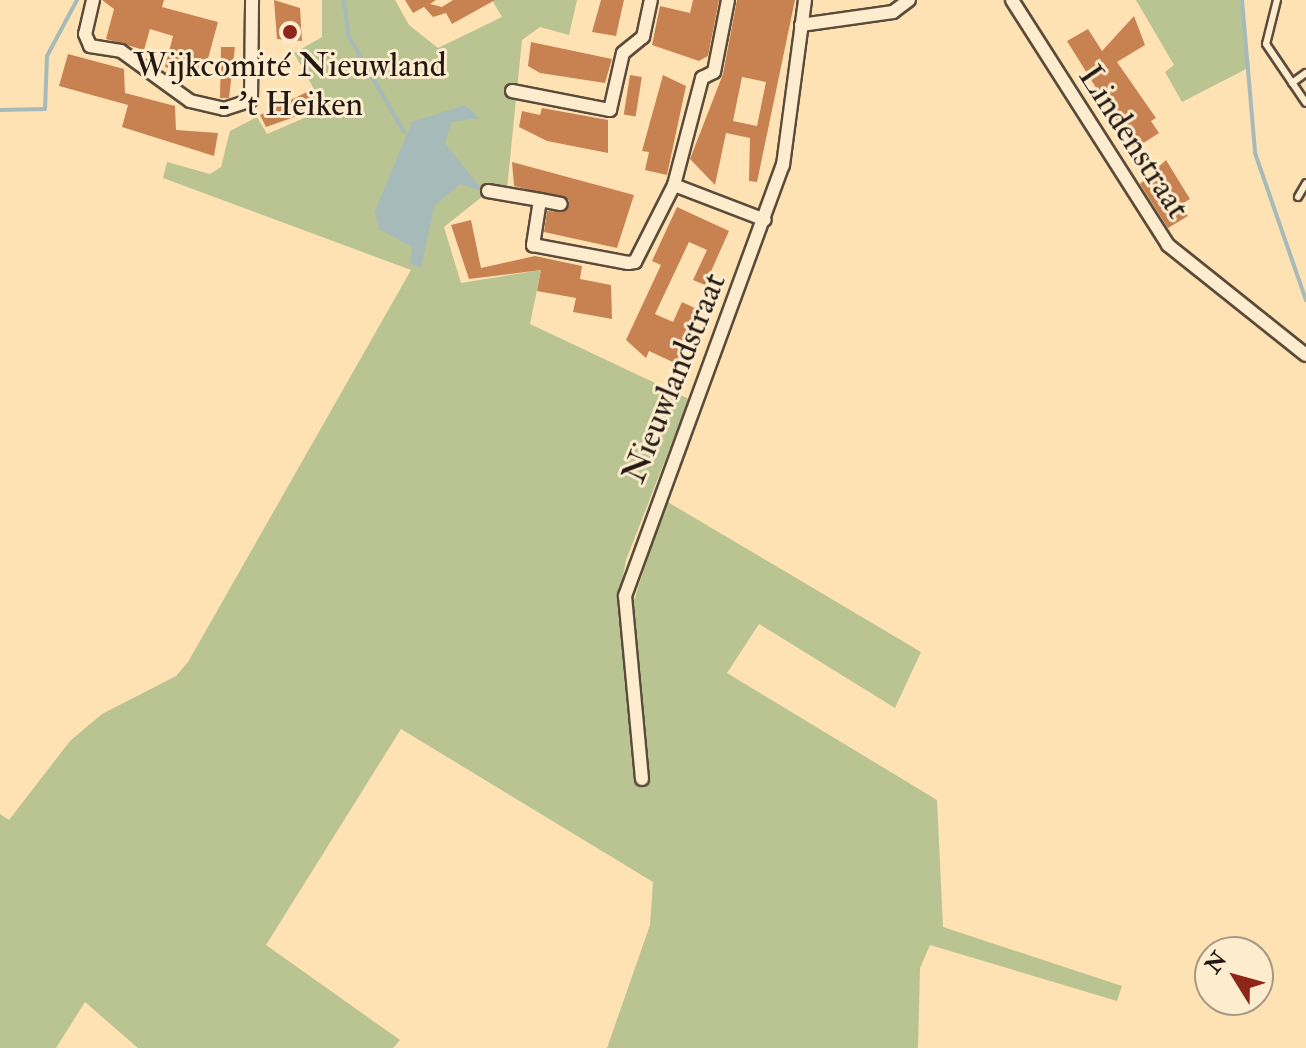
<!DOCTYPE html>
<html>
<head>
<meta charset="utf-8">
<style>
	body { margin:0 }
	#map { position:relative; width:1306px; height:1048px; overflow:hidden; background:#fee2b4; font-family:"IM FELL Double Pica",serif }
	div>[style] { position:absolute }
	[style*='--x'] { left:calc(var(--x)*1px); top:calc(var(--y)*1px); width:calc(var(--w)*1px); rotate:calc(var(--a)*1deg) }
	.green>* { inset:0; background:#b9c492 }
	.water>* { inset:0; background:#a6bab9 }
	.stream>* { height:4px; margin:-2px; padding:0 2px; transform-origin:2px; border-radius:2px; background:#a6bab9 }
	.building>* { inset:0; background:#c88252; transform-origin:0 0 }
	.roads { filter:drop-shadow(2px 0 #5a4b3a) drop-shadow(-2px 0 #5a4b3a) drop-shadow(0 2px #5a4b3a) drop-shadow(0 -2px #5a4b3a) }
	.service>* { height:6px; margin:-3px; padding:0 3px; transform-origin:3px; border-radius:3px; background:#feecce }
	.minor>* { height:12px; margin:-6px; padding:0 6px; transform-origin:6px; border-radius:6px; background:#feecce }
	.dots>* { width:22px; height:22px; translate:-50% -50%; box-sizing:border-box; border:4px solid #feecce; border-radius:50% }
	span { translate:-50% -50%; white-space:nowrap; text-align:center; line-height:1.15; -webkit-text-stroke:6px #feecce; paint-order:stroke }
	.poi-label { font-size:34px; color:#231912 }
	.street-label { font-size:34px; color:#231912 }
	.north { position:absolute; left:1194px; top:936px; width:80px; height:80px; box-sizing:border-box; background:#feecce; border:2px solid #a69883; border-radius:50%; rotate:307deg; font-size:22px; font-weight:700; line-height:32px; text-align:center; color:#231912 }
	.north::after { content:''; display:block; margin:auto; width:28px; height:36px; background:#8f2418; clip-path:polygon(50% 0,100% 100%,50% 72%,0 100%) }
</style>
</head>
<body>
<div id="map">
	<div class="green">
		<i style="clip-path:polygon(322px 0,395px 0,409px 25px,438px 48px,502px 17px,492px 0,577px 0,569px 35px,540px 27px,522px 40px,507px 189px,493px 188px,444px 227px,461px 283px,541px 270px,530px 324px,689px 399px,626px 560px,618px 602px,632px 607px,666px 501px,921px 652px,895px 708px,759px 624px,727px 673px,937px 800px,943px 927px,1122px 986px,1117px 1001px,930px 945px,920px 968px,918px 1048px,607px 1048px,650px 925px,653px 882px,401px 729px,266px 945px,400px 1040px,393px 1048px,138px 1048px,85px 1002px,56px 1048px,0 1048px,0 814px,9px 820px,70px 741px,102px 714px,176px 676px,188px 662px,411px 270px,163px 178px,167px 162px,210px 174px,221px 167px,230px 131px,257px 117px,267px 134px,325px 109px,294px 53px,322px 37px)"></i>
		<i style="clip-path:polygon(1136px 0,1240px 0,1250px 67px,1182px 102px,1165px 72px,1174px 65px)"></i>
	</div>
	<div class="water">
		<i style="clip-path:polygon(465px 105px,479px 118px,452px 122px,445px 143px,484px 192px,460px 184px,434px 206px,421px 268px,410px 263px,412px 247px,379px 229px,375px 211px,412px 122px)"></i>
	</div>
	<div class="stream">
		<i style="--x:344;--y:0;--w:35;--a:83"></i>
		<i style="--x:348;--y:35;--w:112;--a:60"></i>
		<i style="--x:1242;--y:0;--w:154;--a:85.1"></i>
		<i style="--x:1255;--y:153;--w:156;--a:70.9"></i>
		<i style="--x:0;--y:110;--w:45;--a:-1.3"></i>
		<i style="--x:45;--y:109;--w:53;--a:-87.8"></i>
		<i style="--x:47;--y:56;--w:64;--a:-61.8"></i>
	</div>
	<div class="building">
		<i style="clip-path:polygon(102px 0,164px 0,162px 7px,218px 22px,203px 77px,165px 67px,173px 36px,150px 29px,144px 50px,106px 39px,114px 9px)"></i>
		<i style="clip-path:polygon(274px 0,300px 8px,302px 41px,277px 39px)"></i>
		<i style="clip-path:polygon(405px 0,436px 0,430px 4px,442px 7px,453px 0,495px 0,452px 24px,446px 13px,433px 17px,424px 7px,413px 13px)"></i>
		<i style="clip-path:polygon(601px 0,624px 0,616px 36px,592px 32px)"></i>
		<i style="clip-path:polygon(693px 0,719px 0,708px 56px,699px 61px,652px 45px,660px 6px,690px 13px)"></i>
		<i style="clip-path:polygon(evenodd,737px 0,795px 0,757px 182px,749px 181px,750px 138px,726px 133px,715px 185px,690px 159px,723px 74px,737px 0,742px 77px,766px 82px,757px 126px,733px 121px,742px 77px)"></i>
		<i style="clip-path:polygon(1134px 16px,1145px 45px,1117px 62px,1156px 118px,1151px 121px,1159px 133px,1134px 149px,1067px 41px,1088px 29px,1102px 51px)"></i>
		<i style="clip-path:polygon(531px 42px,612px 59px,605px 83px,540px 73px,528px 66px)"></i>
		<i style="clip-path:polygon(221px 47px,235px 47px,229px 98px,220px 98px)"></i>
		<i style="clip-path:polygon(68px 54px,124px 69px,125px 93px,175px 106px,176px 130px,218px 133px,214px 156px,122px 127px,128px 105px,59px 86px)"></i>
		<i style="left:630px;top:75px;width:12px;height:40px;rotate:9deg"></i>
		<i style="clip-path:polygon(663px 75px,686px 86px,667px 175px,645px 170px,649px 152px,642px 151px)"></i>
		<i style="clip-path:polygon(311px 90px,320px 108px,266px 127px,260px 115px)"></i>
		<i style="clip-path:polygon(542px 108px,608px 120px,608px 153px,547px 141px,519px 127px,522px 111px,540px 115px)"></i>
		<i style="clip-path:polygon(1166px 160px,1190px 199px,1180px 205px,1188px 216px,1168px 228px,1140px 184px)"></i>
		<i style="clip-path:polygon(512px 162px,634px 195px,617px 248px,544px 232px,547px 211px,565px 212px,569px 200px,514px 186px)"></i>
		<i style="clip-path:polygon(677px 207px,729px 231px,705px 285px,693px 280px,707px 250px,689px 242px,655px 314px,673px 322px,682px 302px,701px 311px,677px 364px,649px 351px,646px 358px,626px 340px,661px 265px,652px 261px)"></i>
		<i style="clip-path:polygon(471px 220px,481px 268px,535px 256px,582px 266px,580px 279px,611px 285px,612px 319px,573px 312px,576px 298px,537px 291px,541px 270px,469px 279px,451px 225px)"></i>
	</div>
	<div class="roads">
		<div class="service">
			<i style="--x:1277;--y:0;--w:45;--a:104"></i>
			<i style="--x:1266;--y:44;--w:71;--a:55.9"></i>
			<i style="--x:1292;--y:83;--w:17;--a:-36"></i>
			<i style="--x:1298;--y:197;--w:16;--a:-60"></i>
		</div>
		<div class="minor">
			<i style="--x:93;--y:0;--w:35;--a:103"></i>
			<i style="--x:85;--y:34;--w:13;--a:67"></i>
			<i style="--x:90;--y:46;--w:31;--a:9"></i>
			<i style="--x:121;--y:51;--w:85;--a:35.9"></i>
			<i style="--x:190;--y:101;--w:35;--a:13"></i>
			<i style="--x:224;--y:109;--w:28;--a:-18"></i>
			<i style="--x:251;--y:100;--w:100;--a:-89.4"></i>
			<i style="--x:1012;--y:0;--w:290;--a:57.5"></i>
			<i style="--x:1168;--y:245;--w:176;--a:38.6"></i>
			<i style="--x:801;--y:25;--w:93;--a:-8"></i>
			<i style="--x:893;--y:12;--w:20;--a:-37"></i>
			<i style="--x:512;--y:91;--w:100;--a:11"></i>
			<i style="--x:610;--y:110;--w:58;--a:-77.2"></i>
			<i style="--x:623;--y:53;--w:26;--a:-39"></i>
			<i style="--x:643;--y:37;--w:38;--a:-78"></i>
			<i style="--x:674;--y:185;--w:111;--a:-75.3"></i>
			<i style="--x:702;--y:78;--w:13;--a:-27"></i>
			<i style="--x:714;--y:72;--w:73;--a:-79"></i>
			<i style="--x:488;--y:191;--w:53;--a:9.8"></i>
			<i style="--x:540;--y:200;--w:46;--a:98.8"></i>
			<i style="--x:533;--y:245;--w:97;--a:10.7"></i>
			<i style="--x:628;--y:263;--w:7;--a:-8"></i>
			<i style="--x:635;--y:262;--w:86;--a:-63.1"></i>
			<i style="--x:674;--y:185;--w:97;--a:21"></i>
			<i style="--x:540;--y:200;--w:21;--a:11"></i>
			<i style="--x:642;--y:779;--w:184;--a:-95.3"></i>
			<i style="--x:625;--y:596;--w:459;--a:-69.9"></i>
			<i style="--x:783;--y:165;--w:166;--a:-82.4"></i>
		</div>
	</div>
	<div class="dots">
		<i style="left:290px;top:32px;background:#8f2418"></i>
	</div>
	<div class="poi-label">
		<span style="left:290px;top:85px">Wijkcomité Nieuwland<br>- 't Heiken</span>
	</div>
	<div class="street-label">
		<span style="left:1134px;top:142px;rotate:57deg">Lindenstraat</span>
		<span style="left:674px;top:378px;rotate:-68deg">Nieuwlandstraat</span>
	</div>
	<div class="north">N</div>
</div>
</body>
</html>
